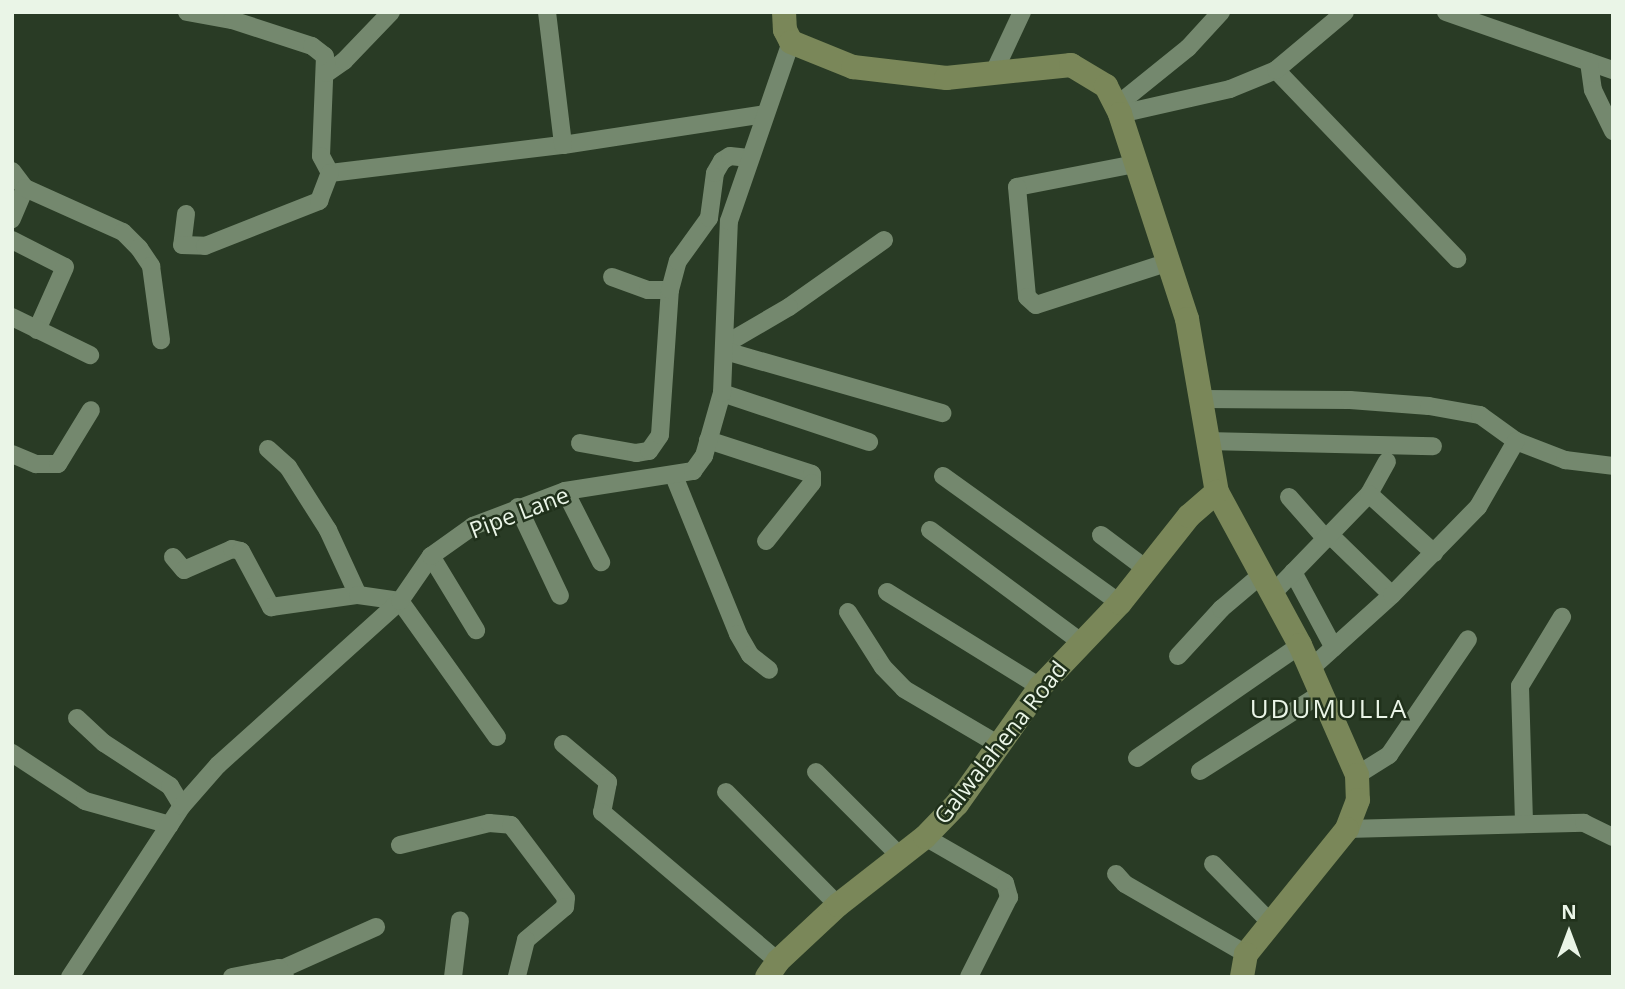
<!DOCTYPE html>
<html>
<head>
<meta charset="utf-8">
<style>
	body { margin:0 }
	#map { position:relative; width:1625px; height:989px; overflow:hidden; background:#293b25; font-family:"Open Sans",sans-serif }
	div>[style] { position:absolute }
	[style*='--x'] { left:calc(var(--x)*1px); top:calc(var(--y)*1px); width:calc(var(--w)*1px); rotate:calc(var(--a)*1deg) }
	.street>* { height:18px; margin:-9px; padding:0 9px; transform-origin:9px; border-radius:9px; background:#74886e }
	.secondary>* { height:24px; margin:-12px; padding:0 12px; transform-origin:12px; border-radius:12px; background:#7a8759 }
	span { translate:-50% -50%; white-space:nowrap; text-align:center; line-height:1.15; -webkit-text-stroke:5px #20311b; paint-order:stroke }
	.street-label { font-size:23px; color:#eaf5e7 }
	.quarter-label { font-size:26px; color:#eaf5e7; letter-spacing:2px }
	.frame { position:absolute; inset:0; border:14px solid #eaf5e7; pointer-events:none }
	.north { position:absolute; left:1534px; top:898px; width:70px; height:70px; -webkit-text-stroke:5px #20311b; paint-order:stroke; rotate:0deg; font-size:19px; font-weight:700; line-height:28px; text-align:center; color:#eaf5e7 }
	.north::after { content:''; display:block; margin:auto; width:24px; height:32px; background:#eaf5e7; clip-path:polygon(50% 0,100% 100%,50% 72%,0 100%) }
</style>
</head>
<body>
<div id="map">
	<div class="street">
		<i style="--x:187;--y:12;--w:46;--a:10.1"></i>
		<i style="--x:232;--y:20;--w:84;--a:18"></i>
		<i style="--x:312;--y:46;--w:16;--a:38"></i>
		<i style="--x:325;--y:56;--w:100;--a:92.3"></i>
		<i style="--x:321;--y:156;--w:19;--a:62"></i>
		<i style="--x:330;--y:173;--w:235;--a:-6.9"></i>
		<i style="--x:563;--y:145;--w:204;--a:-8.7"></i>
		<i style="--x:547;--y:12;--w:134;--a:83.1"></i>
		<i style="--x:1446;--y:12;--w:177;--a:19.2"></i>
		<i style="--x:1589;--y:62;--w:28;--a:82"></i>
		<i style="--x:1593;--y:90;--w:46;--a:64"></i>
		<i style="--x:1276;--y:70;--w:262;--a:46.2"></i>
		<i style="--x:994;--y:72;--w:66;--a:-65"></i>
		<i style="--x:327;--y:73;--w:21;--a:-35"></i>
		<i style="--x:344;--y:61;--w:68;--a:-46.2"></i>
		<i style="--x:1116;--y:106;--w:92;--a:-38.9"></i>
		<i style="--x:1188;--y:48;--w:49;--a:-47.5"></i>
		<i style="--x:1120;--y:114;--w:113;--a:-12.8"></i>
		<i style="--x:1230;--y:89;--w:50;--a:-22.4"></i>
		<i style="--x:1276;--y:70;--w:90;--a:-40"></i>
		<i style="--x:1135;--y:164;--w:120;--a:169"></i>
		<i style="--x:1017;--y:187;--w:110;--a:84.8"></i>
		<i style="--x:1027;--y:297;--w:12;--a:42"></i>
		<i style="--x:1036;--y:305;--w:137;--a:-17.9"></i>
		<i style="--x:12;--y:171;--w:21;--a:53"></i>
		<i style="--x:25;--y:188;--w:34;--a:113"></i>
		<i style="--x:25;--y:188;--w:107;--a:24.2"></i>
		<i style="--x:123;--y:232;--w:23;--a:45"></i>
		<i style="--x:139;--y:248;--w:22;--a:56"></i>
		<i style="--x:151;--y:266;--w:75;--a:82.3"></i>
		<i style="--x:186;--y:214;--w:31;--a:97"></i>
		<i style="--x:182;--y:245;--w:23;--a:2"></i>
		<i style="--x:205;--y:246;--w:123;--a:-21.5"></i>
		<i style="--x:319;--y:201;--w:30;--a:-69"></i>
		<i style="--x:12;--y:240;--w:59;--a:27"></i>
		<i style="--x:65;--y:267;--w:69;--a:114"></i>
		<i style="--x:884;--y:240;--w:116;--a:144.8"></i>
		<i style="--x:789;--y:307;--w:75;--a:149.7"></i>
		<i style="--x:724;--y:345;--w:9;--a:54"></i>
		<i style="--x:729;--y:352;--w:222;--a:16"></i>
		<i style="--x:612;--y:277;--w:38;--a:20"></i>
		<i style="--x:648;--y:290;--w:22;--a:0"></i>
		<i style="--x:12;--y:317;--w:87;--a:26"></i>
		<i style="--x:722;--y:393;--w:155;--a:18.4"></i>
		<i style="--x:1202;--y:399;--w:148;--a:0.4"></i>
		<i style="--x:1350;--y:400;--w:79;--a:4.3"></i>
		<i style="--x:1429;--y:406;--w:52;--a:10"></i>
		<i style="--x:1480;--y:415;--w:44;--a:35.8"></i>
		<i style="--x:1516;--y:441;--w:53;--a:21.2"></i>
		<i style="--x:1565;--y:460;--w:48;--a:7.1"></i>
		<i style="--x:708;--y:440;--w:109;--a:18.1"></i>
		<i style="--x:812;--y:474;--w:9;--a:90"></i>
		<i style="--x:812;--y:483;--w:74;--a:128.4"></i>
		<i style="--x:1206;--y:441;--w:227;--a:1.3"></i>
		<i style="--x:580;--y:443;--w:57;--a:10.1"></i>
		<i style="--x:636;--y:453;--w:13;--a:-9"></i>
		<i style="--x:649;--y:451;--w:19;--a:-55"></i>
		<i style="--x:660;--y:435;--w:145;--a:-86.1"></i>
		<i style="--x:670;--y:290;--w:30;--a:-75"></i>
		<i style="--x:678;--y:261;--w:53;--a:-54.2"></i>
		<i style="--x:709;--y:218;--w:45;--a:-82.4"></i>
		<i style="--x:715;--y:173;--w:14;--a:-60"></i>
		<i style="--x:722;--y:161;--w:9;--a:-32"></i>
		<i style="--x:730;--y:156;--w:19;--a:6"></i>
		<i style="--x:12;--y:454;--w:26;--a:23"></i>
		<i style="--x:36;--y:464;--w:22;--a:0"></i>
		<i style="--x:58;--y:464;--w:63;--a:-58.6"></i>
		<i style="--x:674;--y:476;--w:170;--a:67.9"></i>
		<i style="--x:738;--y:634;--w:24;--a:60"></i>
		<i style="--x:750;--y:655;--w:24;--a:38"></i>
		<i style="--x:943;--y:476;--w:218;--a:35.7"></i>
		<i style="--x:565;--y:491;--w:80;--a:63.1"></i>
		<i style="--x:1369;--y:494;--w:37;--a:-61"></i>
		<i style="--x:1289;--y:497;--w:56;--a:48.6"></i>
		<i style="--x:518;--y:507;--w:98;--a:64.7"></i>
		<i style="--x:930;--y:530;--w:188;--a:36.6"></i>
		<i style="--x:1101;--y:535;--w:55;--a:36.9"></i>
		<i style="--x:1330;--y:535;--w:86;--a:44.1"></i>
		<i style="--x:431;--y:556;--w:87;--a:58.7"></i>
		<i style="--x:173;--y:557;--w:17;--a:50"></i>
		<i style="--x:184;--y:570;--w:52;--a:-23.6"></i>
		<i style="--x:232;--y:549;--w:9;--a:13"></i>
		<i style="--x:241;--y:551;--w:64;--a:61.8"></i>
		<i style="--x:271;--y:607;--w:88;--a:-7.9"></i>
		<i style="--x:358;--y:595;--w:72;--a:-114.8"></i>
		<i style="--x:328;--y:530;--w:75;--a:-122.4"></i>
		<i style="--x:288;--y:467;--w:27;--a:-138"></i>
		<i style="--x:1293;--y:572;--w:86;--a:61.7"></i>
		<i style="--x:887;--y:592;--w:180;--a:31.8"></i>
		<i style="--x:1273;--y:593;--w:138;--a:-45.9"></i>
		<i style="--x:1369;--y:494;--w:88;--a:42.2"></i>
		<i style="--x:358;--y:595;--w:42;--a:8.1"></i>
		<i style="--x:400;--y:601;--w:167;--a:54.5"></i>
		<i style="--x:848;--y:612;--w:65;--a:57.5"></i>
		<i style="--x:883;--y:667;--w:30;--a:46"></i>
		<i style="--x:904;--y:689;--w:110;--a:30.5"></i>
		<i style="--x:1178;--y:656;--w:64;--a:-47.5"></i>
		<i style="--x:1221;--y:609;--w:52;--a:-40.4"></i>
		<i style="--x:1310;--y:669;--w:110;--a:-42.1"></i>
		<i style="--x:1392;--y:595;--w:123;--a:-45.7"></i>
		<i style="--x:1478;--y:507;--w:76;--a:-60.1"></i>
		<i style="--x:77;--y:718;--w:37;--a:43"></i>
		<i style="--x:104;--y:743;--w:79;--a:33.1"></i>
		<i style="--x:170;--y:786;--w:23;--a:59"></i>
		<i style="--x:563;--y:744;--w:59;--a:40.2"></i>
		<i style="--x:608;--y:782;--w:31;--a:101"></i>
		<i style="--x:602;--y:812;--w:231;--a:40.3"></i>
		<i style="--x:12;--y:753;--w:87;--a:33.3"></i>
		<i style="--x:85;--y:801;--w:88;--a:15.8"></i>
		<i style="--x:1137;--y:758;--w:198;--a:-34.7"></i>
		<i style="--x:1200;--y:771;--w:145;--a:-32.6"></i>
		<i style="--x:816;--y:772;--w:119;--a:45"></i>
		<i style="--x:1357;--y:775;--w:38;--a:-32"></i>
		<i style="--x:1389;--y:755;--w:140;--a:-55.7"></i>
		<i style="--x:726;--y:792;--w:159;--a:45.3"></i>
		<i style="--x:1524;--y:822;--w:136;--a:-91.7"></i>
		<i style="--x:1520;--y:686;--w:81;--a:-58.7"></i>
		<i style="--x:1347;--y:829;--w:237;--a:-1.5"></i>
		<i style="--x:1584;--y:823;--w:32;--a:26"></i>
		<i style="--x:925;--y:837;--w:92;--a:29.9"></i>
		<i style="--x:1005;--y:883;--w:15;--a:74"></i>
		<i style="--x:1009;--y:897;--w:89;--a:116.6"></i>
		<i style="--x:400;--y:845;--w:92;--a:-13.9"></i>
		<i style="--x:489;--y:823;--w:22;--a:5"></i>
		<i style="--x:511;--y:825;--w:91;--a:53"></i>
		<i style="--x:566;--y:898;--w:9;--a:96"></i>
		<i style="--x:565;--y:907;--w:51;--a:139.8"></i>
		<i style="--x:526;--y:940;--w:38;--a:104"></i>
		<i style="--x:1213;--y:864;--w:83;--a:45.5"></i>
		<i style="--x:1116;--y:874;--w:13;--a:48"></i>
		<i style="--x:1125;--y:884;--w:140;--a:30"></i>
		<i style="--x:282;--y:969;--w:103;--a:-24.1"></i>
		<i style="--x:70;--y:977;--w:204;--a:-56.8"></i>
		<i style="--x:182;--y:806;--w:55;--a:-48.7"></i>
		<i style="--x:218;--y:765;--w:245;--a:-42"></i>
		<i style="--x:400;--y:601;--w:55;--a:-55.4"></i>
		<i style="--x:431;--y:556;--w:52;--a:-35.5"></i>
		<i style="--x:473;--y:526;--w:98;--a:-20.8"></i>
		<i style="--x:565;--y:491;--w:130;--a:-8.9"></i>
		<i style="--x:693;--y:471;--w:19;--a:-54"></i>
		<i style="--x:704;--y:456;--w:66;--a:-74.1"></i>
		<i style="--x:722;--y:393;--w:172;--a:-87.7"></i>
		<i style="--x:729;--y:221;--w:189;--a:-70.9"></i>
		<i style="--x:232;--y:977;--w:48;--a:-10.8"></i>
		<i style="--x:279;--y:968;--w:11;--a:56"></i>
		<i style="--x:453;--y:977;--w:57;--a:-83"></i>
	</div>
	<div class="secondary">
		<i style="--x:784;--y:12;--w:18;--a:87"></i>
		<i style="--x:785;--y:30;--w:13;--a:63"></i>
		<i style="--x:791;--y:42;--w:67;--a:22"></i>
		<i style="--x:853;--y:67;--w:94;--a:6.7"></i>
		<i style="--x:946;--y:78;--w:126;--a:-5.9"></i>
		<i style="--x:1071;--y:65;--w:41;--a:31"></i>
		<i style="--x:1106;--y:86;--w:31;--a:63"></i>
		<i style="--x:1120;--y:114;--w:216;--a:71.9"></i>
		<i style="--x:1187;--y:319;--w:176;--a:80.2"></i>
		<i style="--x:1217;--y:492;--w:174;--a:61.5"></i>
		<i style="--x:1300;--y:645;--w:142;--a:66.3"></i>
		<i style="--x:1357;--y:775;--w:25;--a:88"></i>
		<i style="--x:1358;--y:800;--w:31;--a:111"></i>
		<i style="--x:1347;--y:829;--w:161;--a:128.9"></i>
		<i style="--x:1246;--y:954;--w:23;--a:100"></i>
		<i style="--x:767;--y:977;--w:19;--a:-55"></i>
		<i style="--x:778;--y:961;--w:82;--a:-43"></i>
		<i style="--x:838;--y:905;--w:110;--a:-38"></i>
		<i style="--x:925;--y:837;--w:46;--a:-45.9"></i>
		<i style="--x:957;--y:804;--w:143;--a:-54.6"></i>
		<i style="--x:1040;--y:687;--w:116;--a:-46.4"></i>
		<i style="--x:1120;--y:603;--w:111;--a:-51.6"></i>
		<i style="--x:1189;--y:516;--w:37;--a:-41"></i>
	</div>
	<div class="street-label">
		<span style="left:519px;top:512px;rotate:-21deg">Pipe Lane</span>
		<span style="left:1000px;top:742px;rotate:-52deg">Galwalahena Road</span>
	</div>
	<div class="quarter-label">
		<span style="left:1329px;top:709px">UDUMULLA</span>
	</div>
	<div class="frame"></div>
	<div class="north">N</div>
</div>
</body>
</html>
